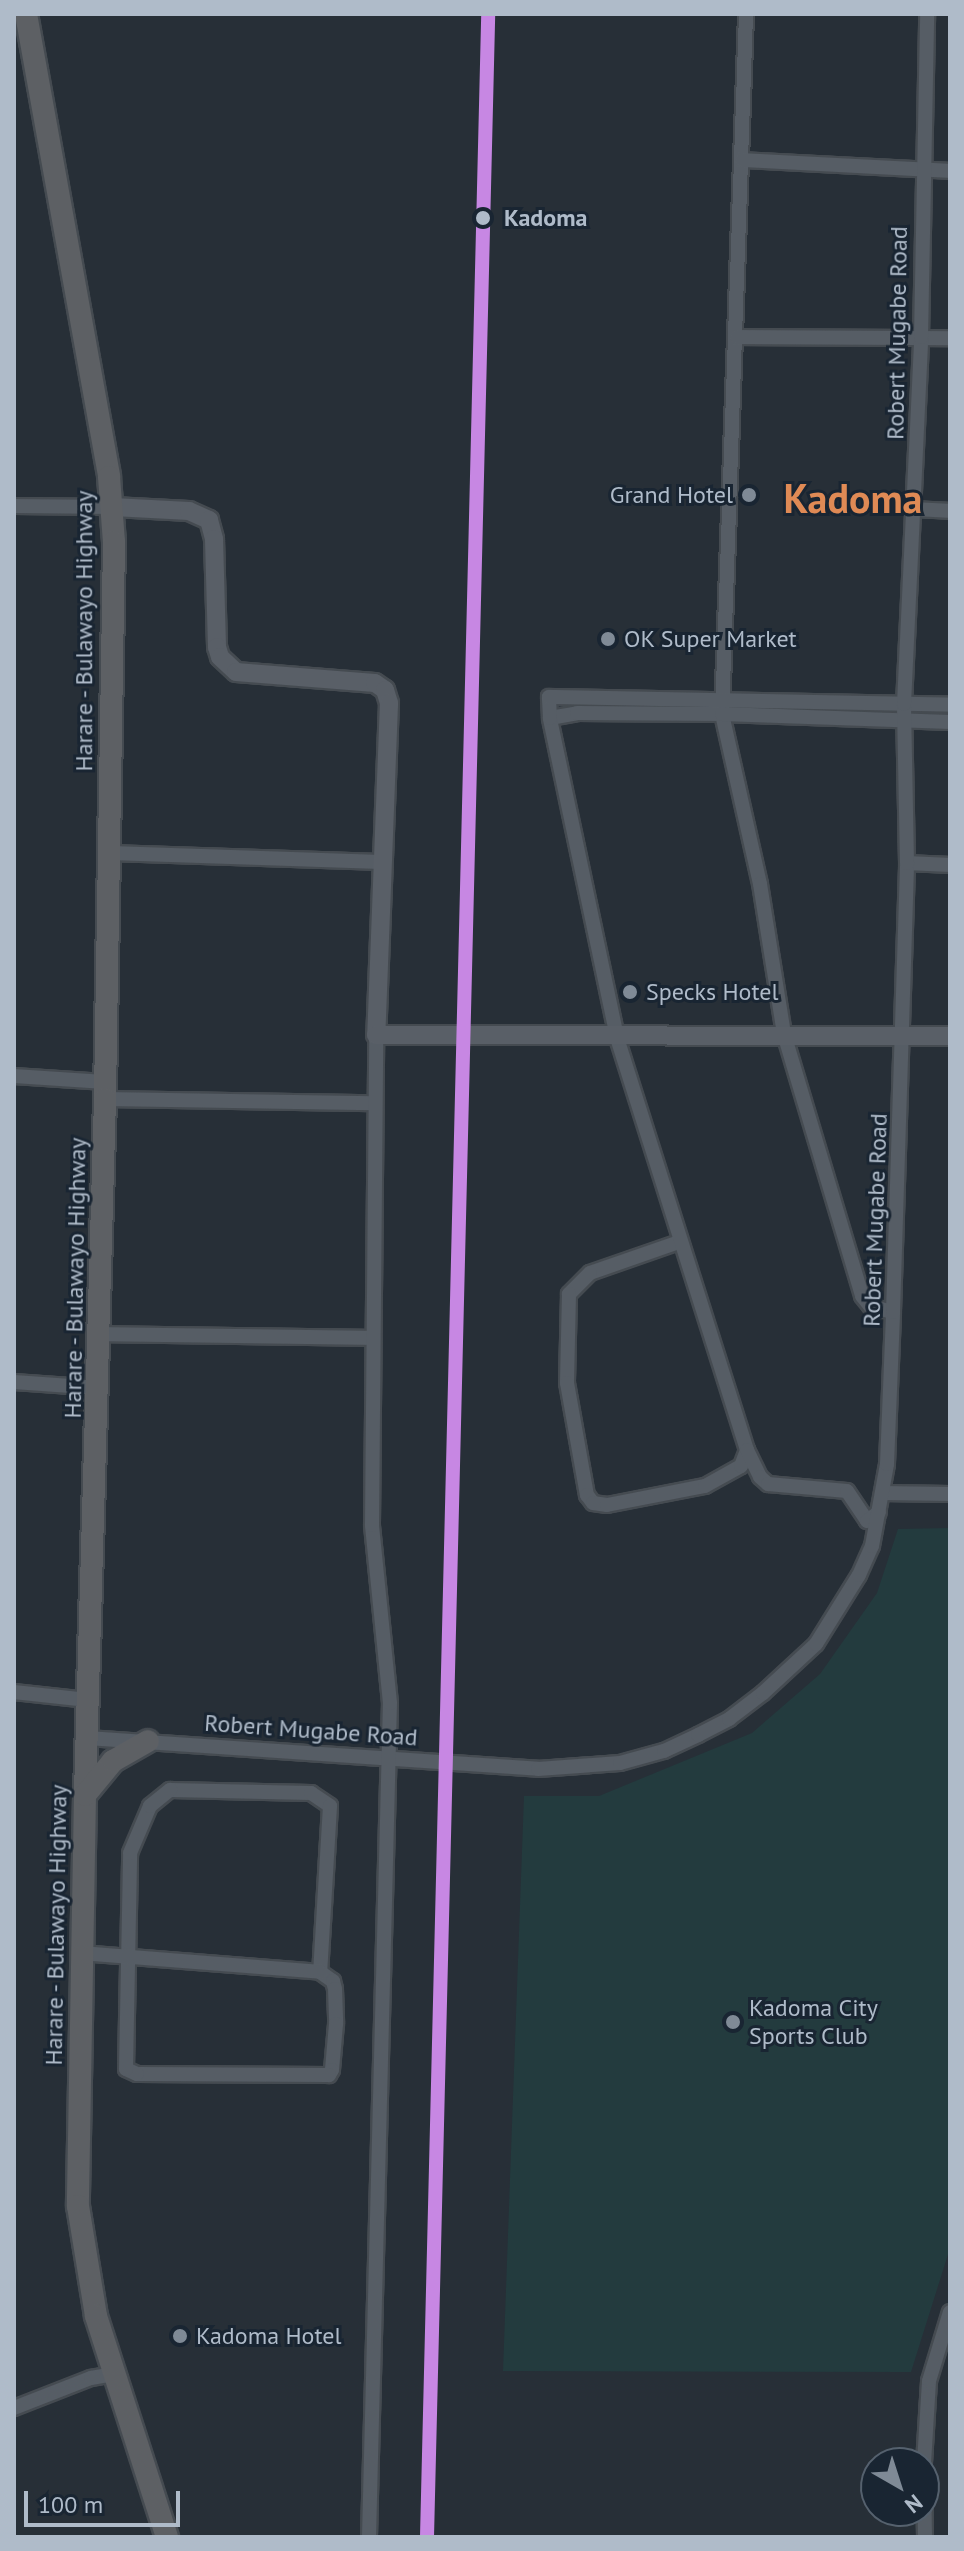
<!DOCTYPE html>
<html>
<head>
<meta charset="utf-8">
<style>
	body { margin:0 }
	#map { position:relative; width:964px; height:2551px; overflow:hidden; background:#272f37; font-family:"PT Sans",sans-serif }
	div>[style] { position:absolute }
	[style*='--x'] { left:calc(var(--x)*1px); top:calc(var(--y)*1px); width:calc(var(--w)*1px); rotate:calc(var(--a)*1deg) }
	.green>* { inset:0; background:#233b3e }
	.roads { filter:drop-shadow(2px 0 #454b51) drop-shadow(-2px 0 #454b51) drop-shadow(0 2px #454b51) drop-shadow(0 -2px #454b51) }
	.minor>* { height:14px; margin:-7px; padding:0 7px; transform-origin:7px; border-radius:7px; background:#565d65 }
	.major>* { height:18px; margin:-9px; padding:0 9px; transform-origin:9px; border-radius:9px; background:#595f67 }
	.highway>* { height:22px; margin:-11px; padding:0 11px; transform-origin:11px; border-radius:11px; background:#5d6064 }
	.rail-1>* { height:14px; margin:-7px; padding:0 7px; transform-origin:7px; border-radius:7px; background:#c787e3 }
	.dots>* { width:22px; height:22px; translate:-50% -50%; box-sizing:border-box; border:4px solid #192532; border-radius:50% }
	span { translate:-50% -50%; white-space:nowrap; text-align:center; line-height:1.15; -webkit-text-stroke:6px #192532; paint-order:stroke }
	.stop-label { font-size:24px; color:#afbbc9; font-weight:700 }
	.left { translate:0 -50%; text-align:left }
	.street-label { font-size:24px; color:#afbbc9 }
	.poi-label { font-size:24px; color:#afbbc9 }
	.right { translate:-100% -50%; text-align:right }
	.town-label { font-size:40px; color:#df8a55; font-weight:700 }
	.frame { position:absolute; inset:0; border:16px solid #afbbc9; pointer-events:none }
	.north { position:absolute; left:860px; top:2447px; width:80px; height:80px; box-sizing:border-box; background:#192532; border:2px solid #55616e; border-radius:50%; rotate:141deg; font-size:22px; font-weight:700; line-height:32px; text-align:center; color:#afbbc9 }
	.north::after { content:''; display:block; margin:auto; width:28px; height:36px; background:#7f8a96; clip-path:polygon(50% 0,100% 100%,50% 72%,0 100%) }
	.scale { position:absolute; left:24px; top:2491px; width:156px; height:36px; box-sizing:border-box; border:4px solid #afbbc9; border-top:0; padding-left:10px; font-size:24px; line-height:28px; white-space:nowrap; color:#afbbc9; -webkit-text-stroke:6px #192532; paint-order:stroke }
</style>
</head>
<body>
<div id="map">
	<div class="green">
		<i style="clip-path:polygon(950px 1528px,950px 2248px,911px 2372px,503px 2371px,524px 1796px,599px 1796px,752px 1733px,820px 1674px,877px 1593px,898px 1529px)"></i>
	</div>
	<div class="roads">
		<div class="minor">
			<i style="--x:746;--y:14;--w:700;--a:91.96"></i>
			<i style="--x:722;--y:714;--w:174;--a:77.4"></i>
			<i style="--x:760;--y:884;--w:152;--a:80.9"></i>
			<i style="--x:784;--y:1034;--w:273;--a:73.4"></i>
			<i style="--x:862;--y:1296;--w:13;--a:51"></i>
			<i style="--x:870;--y:1306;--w:24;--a:15"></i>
			<i style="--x:742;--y:160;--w:208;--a:3"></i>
			<i style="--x:737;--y:337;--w:213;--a:0.3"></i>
			<i style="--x:14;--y:506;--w:99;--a:0.6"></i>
			<i style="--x:914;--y:509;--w:36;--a:3"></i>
			<i style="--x:550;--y:718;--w:27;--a:-10"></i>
			<i style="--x:577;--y:713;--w:145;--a:0.4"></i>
			<i style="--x:722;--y:714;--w:228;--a:2"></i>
			<i style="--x:110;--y:853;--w:272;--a:1.9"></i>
			<i style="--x:907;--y:863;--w:43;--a:2.7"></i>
			<i style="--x:14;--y:1076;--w:91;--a:3.8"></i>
			<i style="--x:105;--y:1099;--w:269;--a:0.9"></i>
			<i style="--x:679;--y:1242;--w:94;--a:160.8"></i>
			<i style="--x:590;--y:1273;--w:30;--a:135"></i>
			<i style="--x:569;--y:1294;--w:89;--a:91.3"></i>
			<i style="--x:567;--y:1383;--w:114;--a:79.9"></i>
			<i style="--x:587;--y:1495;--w:10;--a:53"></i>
			<i style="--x:593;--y:1503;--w:14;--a:8"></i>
			<i style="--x:607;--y:1505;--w:100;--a:-11"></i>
			<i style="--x:705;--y:1486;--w:41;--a:-29.1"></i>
			<i style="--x:741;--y:1466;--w:17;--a:-69"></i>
			<i style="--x:747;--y:1450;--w:433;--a:-107.5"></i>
			<i style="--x:617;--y:1037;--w:326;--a:-101.9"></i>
			<i style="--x:550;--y:718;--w:21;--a:-93"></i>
			<i style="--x:549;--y:697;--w:401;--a:1.1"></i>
			<i style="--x:100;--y:1334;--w:272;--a:0.8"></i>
			<i style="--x:14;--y:1382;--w:85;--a:4"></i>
			<i style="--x:747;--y:1450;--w:30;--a:64"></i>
			<i style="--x:760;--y:1477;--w:11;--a:41"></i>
			<i style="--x:768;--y:1484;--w:79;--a:5.1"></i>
			<i style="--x:847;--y:1491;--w:36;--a:56"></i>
			<i style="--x:867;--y:1521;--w:15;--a:-37"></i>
			<i style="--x:882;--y:1493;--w:68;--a:0.8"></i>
			<i style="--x:14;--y:1692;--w:74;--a:6.2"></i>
			<i style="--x:87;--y:1738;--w:452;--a:3.9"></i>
			<i style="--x:538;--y:1769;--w:82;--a:-4.2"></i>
			<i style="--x:620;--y:1763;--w:46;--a:-15.3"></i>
			<i style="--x:664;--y:1751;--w:38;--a:-25"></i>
			<i style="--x:698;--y:1735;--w:35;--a:-27"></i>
			<i style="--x:729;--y:1719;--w:43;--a:-37.4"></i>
			<i style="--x:763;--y:1693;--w:72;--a:-42.8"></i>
			<i style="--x:816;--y:1644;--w:81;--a:-58.1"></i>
			<i style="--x:859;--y:1575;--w:32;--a:-66"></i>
			<i style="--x:872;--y:1546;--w:83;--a:-79.6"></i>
			<i style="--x:887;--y:1464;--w:152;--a:-87.7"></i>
			<i style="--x:893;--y:1312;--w:449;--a:-88.2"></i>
			<i style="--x:907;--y:863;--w:159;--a:-91.1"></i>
			<i style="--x:904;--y:704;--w:367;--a:-87.3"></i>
			<i style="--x:921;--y:337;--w:323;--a:-88.9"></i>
			<i style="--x:170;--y:1790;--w:141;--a:1.2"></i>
			<i style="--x:311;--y:1793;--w:23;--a:34"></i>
			<i style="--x:330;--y:1806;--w:166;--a:93.4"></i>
			<i style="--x:320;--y:1972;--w:16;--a:35"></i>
			<i style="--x:333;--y:1981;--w:8;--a:76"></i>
			<i style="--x:335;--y:1989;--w:35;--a:88"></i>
			<i style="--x:336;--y:2024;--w:46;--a:95"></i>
			<i style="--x:332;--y:2070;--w:6;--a:121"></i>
			<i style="--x:329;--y:2075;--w:192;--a:-179.7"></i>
			<i style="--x:137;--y:2074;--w:12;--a:-156"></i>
			<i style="--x:126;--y:2069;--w:216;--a:-88.9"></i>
			<i style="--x:130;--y:1853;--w:51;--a:-66.9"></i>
			<i style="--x:150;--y:1806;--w:26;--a:-39"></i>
			<i style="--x:81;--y:1953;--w:240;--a:4.5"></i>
			<i style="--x:14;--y:2408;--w:83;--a:-21.3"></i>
			<i style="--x:91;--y:2378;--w:23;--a:-10"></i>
			<i style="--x:924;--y:2463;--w:82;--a:-86.5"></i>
			<i style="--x:929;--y:2381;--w:72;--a:-73.1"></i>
			<i style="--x:924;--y:2474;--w:63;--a:89.1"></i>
			<i style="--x:369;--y:2537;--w:834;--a:-88.56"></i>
			<i style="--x:390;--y:1703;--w:179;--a:-95.8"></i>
			<i style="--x:372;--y:1525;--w:490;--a:-89.5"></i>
		</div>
		<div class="major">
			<i style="--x:113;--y:507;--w:76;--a:3"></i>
			<i style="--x:189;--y:511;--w:22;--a:24"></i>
			<i style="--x:209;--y:520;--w:20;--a:75"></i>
			<i style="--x:214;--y:539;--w:108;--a:88.4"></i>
			<i style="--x:217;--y:647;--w:10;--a:73"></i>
			<i style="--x:220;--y:657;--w:22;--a:43"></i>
			<i style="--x:236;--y:672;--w:139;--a:4.5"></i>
			<i style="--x:375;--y:683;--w:12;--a:35"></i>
			<i style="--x:385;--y:690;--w:14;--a:73"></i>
			<i style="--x:389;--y:703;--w:332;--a:92.2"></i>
			<i style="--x:376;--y:1035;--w:574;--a:0.1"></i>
		</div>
		<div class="highway">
			<i style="--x:26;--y:14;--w:470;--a:79.8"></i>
			<i style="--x:109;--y:477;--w:65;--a:85.6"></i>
			<i style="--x:114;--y:542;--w:557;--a:90.93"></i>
			<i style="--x:105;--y:1099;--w:696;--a:91.65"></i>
			<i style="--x:85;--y:1795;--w:411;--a:91"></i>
			<i style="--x:78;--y:2206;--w:111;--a:80.7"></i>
			<i style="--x:96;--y:2316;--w:232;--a:72.2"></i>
			<i style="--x:85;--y:1795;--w:44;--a:-50.5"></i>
			<i style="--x:113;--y:1761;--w:40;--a:-29.7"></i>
		</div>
	</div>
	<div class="rail-1">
		<i style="--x:427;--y:2537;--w:2524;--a:-88.61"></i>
	</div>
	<div class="dots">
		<i style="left:483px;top:218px;background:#afbbc9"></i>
		<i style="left:749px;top:495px;background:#7f8a96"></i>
		<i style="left:608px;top:639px;background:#7f8a96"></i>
		<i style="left:630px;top:992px;background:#7f8a96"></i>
		<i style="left:733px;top:2022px;background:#7f8a96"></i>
		<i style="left:180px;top:2336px;background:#7f8a96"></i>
	</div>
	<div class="stop-label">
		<span class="left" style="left:504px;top:218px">Kadoma</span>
	</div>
	<div class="street-label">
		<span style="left:897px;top:333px;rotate:-89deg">Robert Mugabe Road</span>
		<span style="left:84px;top:631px;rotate:-90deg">Harare - Bulawayo Highway</span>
		<span style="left:875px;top:1220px;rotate:-88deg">Robert Mugabe Road</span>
		<span style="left:75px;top:1278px;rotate:-89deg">Harare - Bulawayo Highway</span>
		<span style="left:311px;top:1730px;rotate:4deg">Robert Mugabe Road</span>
		<span style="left:56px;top:1925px;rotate:-89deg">Harare - Bulawayo Highway</span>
	</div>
	<div class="poi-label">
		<span class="right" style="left:733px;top:495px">Grand Hotel</span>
		<span class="left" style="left:624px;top:639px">OK Super Market</span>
		<span class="left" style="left:646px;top:992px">Specks Hotel</span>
		<span class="left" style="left:749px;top:2022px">Kadoma City<br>Sports Club</span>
		<span class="left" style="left:196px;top:2336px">Kadoma Hotel</span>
	</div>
	<div class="town-label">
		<span style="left:853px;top:498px">Kadoma</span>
	</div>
	<div class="frame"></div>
	<div class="north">N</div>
	<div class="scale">100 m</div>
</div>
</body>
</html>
